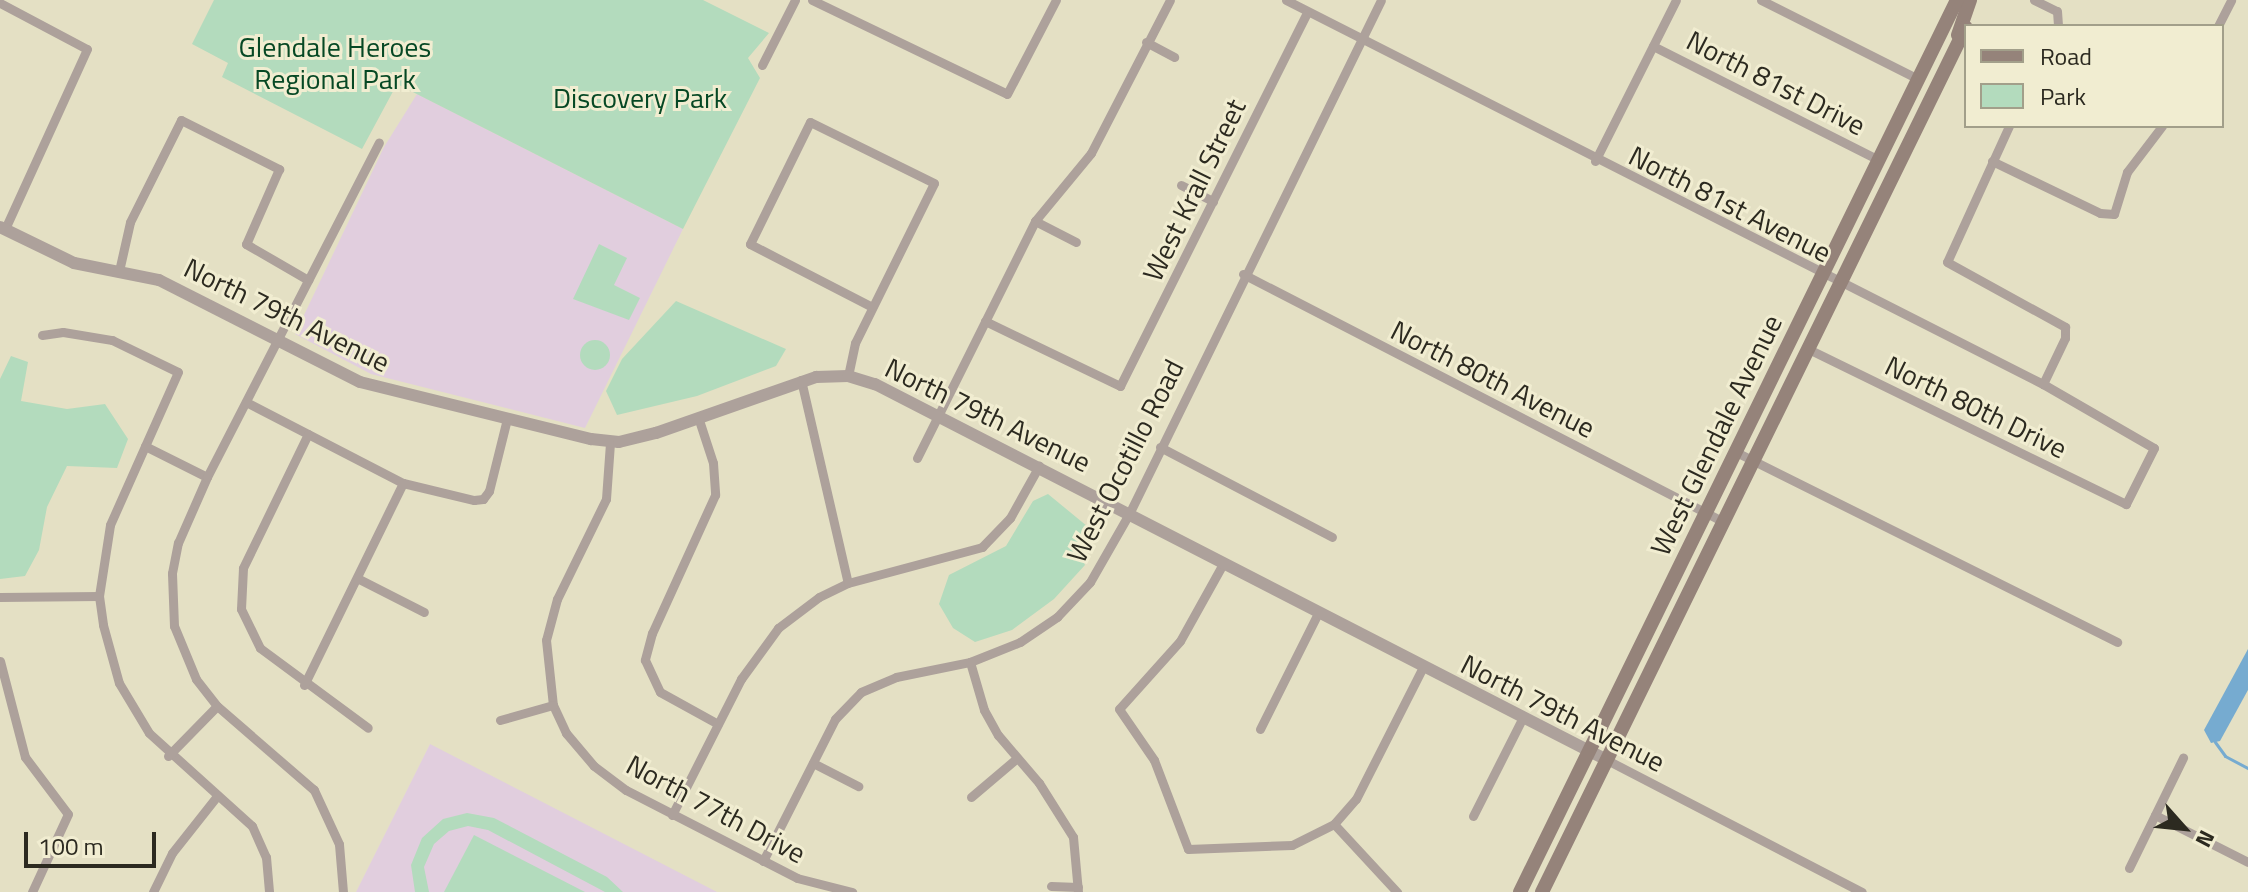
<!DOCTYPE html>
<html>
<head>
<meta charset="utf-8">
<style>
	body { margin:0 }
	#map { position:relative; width:2248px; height:892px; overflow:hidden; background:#e4e0c4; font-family:"Titillium Web",sans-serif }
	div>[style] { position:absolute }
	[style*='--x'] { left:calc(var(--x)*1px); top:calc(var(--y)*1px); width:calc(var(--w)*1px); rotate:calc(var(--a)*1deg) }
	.education>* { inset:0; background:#e1cede }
	.green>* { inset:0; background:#b3dbbd }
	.round { border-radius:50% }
	.water>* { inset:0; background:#76abd0 }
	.stream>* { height:3px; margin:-1.5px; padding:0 1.5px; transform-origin:1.5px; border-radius:1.5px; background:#76abd0 }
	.minor>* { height:9px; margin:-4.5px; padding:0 4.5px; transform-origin:4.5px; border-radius:4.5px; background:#ada19b }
	.tertiary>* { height:12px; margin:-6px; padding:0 6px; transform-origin:6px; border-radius:6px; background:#ada19b }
	.secondary>* { height:14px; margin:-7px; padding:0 7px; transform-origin:7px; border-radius:7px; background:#95837a }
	span { translate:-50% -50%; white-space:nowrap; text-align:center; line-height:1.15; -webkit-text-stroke:6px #f1edd1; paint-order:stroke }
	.park-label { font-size:28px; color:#064824 }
	.street-label { font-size:28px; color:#2c2a20 }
	.legend { position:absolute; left:1964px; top:24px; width:260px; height:104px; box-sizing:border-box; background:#f1edd1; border:2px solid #a29f8a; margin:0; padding:10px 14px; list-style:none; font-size:24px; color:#2c2a20 }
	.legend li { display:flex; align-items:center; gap:16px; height:40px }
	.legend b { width:40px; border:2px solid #a29f8a }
	.north { position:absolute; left:2144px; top:788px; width:80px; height:80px; -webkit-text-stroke:6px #f1edd1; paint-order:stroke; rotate:117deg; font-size:22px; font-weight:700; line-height:32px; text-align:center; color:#2c2a20 }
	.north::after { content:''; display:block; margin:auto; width:28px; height:36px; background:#2c2a20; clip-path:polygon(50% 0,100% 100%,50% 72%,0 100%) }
	.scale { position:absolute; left:24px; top:832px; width:132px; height:36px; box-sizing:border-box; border:4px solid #2c2a20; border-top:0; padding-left:10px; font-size:24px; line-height:28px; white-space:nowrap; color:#2c2a20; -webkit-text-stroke:6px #f1edd1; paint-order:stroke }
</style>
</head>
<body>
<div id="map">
	<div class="education">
		<i style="clip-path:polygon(417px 94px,683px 229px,585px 428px,371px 374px,295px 334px,384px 147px)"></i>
		<i style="clip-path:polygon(430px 744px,717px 892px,356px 892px)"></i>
	</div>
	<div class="green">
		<i style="clip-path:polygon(214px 0,703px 0,769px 33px,748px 58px,760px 78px,683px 229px,397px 84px,362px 149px,222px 77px,228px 63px,192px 44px)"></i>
		<i style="clip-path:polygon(599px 244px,627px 258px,614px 285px,640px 298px,629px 320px,573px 299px)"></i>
		<i style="clip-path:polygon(676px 301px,786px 349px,776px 366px,697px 396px,617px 415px,606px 391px,622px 359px)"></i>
		<i class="round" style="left:580px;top:340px;width:30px;height:30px"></i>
		<i style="clip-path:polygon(11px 356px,28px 362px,21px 401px,67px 409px,105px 404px,128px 439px,117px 468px,67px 466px,47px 507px,39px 550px,25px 576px,0 579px,0 379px)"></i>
		<i style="clip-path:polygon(1048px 494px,1093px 531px,1080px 552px,1085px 565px,1054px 599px,1012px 630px,975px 642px,953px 628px,939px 604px,949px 575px,1006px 546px,1033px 501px)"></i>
		<i style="clip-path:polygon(467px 813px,494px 818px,607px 877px,623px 892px,605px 892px,488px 830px,468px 826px,449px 831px,434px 844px,424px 867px,429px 892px,415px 892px,411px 865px,422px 838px,443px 819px)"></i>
		<i style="clip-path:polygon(474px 835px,585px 892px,444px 892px)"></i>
	</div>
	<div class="water">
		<i style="clip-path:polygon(2248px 649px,2248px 690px,2220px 741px,2211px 743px,2204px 730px)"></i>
	</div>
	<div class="stream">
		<i style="--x:2215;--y:742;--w:17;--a:54"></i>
		<i style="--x:2225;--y:756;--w:26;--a:28"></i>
	</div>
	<div class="minor">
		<i style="--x:812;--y:0;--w:216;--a:25.7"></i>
		<i style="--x:1007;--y:94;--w:106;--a:-62.5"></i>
		<i style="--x:1286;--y:0;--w:849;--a:26.9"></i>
		<i style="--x:2043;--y:384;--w:128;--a:30"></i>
		<i style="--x:2154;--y:448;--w:63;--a:116.6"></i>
		<i style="--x:2126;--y:504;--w:354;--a:-154"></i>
		<i style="--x:1761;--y:0;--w:176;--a:26.7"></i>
		<i style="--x:2034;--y:0;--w:25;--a:26"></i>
		<i style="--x:2057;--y:11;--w:15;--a:86"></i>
		<i style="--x:0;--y:3;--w:98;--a:27.9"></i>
		<i style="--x:87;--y:49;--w:198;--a:114.5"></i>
		<i style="--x:2218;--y:26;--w:29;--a:-63"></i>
		<i style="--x:1146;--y:42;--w:32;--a:28"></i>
		<i style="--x:1653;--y:46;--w:253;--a:26.8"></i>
		<i style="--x:762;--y:65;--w:73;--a:-63.1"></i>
		<i style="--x:2009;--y:126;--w:149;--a:114.5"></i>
		<i style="--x:1947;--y:262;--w:135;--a:28.8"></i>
		<i style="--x:2065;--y:327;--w:11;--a:90"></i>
		<i style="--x:2065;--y:338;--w:51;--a:115.6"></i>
		<i style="--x:1595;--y:161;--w:180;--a:-63.3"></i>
		<i style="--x:1992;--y:161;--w:120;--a:25.7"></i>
		<i style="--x:2100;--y:213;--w:14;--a:4"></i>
		<i style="--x:2114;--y:214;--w:44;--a:-72.8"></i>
		<i style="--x:2127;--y:172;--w:58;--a:-52.7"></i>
		<i style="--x:1181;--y:185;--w:36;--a:27"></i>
		<i style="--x:1035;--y:221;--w:46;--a:27.1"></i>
		<i style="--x:119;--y:271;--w:50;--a:-77.3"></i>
		<i style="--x:130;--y:222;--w:114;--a:-63.4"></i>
		<i style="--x:181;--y:120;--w:110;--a:26.6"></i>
		<i style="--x:279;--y:169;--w:82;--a:113.7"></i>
		<i style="--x:246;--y:244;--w:72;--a:30.1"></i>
		<i style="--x:1243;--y:274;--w:541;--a:27.28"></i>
		<i style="--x:985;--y:321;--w:150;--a:25.7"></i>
		<i style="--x:1120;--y:386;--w:417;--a:-63.4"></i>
		<i style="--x:42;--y:335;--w:21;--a:-8"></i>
		<i style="--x:63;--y:332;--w:50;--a:9.3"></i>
		<i style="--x:112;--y:340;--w:73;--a:25.9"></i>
		<i style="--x:178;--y:372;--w:167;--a:114"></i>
		<i style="--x:110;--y:525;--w:72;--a:98.8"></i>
		<i style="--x:99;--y:596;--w:29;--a:82"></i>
		<i style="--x:103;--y:625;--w:60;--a:74.6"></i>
		<i style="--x:119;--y:683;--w:58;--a:59"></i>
		<i style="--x:149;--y:733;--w:139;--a:42.1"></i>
		<i style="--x:252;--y:826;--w:34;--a:66"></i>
		<i style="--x:266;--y:857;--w:35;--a:85"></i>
		<i style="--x:848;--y:376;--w:34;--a:-78"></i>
		<i style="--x:855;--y:343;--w:178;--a:-63.7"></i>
		<i style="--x:934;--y:183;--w:138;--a:-153.8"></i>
		<i style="--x:810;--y:122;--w:136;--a:116.2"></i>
		<i style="--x:750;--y:244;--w:137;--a:27.3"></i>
		<i style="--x:801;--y:380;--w:208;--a:77"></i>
		<i style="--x:246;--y:402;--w:177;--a:27.3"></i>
		<i style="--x:403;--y:483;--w:73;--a:13.5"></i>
		<i style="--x:474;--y:500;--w:9;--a:-6"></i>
		<i style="--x:483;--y:499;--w:10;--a:-53"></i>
		<i style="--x:489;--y:491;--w:74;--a:-76"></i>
		<i style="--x:698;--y:417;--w:48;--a:71.9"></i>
		<i style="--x:713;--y:463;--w:32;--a:86"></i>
		<i style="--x:715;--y:495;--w:152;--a:114.5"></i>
		<i style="--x:652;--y:633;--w:28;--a:105"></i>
		<i style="--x:645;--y:660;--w:35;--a:65"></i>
		<i style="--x:660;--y:692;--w:66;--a:28.9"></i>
		<i style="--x:308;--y:434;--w:149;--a:115.9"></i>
		<i style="--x:243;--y:568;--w:41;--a:92.8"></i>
		<i style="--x:241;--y:609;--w:43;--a:64"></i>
		<i style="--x:260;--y:648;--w:134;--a:36.5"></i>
		<i style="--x:610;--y:443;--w:56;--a:94.1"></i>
		<i style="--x:606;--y:499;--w:111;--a:116.1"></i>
		<i style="--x:557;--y:599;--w:42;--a:105"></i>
		<i style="--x:546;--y:640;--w:65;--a:83.9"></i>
		<i style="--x:553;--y:705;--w:31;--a:65"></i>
		<i style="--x:566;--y:733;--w:43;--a:49.7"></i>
		<i style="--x:594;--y:766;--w:40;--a:37"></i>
		<i style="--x:626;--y:790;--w:192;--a:27.2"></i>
		<i style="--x:797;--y:878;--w:57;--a:14.3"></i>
		<i style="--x:145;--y:446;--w:69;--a:26.6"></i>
		<i style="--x:1160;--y:447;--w:194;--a:27.6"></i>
		<i style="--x:1736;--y:452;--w:426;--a:26.5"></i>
		<i style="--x:917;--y:458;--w:265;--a:-63.5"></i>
		<i style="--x:1035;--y:221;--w:88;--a:-50.5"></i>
		<i style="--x:1091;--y:153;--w:172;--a:-62.7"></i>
		<i style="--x:1224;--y:562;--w:90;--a:119.1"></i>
		<i style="--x:1180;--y:641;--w:91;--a:131.9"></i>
		<i style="--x:1119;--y:709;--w:62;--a:55.5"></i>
		<i style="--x:1154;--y:760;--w:95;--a:69.1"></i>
		<i style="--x:1188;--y:849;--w:104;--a:-2.2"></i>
		<i style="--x:1292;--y:845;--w:47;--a:-26.6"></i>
		<i style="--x:1334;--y:824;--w:33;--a:-49"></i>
		<i style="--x:1356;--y:799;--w:148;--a:-63.1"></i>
		<i style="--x:357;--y:578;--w:75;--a:26.9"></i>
		<i style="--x:0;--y:597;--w:99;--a:-0.6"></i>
		<i style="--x:0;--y:661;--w:99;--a:75.4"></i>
		<i style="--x:25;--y:757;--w:71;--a:53"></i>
		<i style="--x:68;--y:814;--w:86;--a:114.8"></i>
		<i style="--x:970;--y:662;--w:50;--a:73.7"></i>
		<i style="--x:984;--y:710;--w:29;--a:61"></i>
		<i style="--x:998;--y:735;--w:63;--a:49.5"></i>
		<i style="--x:1039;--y:783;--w:64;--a:57.8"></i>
		<i style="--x:1073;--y:837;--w:55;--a:84.8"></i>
		<i style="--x:304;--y:685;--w:225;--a:-63.9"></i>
		<i style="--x:500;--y:720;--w:55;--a:-15.8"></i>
		<i style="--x:1260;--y:729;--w:132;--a:-63.4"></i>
		<i style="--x:168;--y:756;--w:70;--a:-45.6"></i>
		<i style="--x:1607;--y:760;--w:287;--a:27.4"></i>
		<i style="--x:813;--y:763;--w:51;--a:27.1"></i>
		<i style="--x:971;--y:797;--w:60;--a:-40.3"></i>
		<i style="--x:672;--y:815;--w:153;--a:-63.1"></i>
		<i style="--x:741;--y:679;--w:63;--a:-54"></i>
		<i style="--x:778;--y:628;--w:51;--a:-37.1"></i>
		<i style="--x:819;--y:597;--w:32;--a:-26"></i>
		<i style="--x:848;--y:583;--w:139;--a:-15"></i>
		<i style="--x:982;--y:547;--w:40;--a:-46"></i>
		<i style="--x:1010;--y:518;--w:60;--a:-60.9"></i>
		<i style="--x:2155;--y:815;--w:104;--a:26.8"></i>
		<i style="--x:1473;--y:816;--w:111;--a:-63.2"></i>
		<i style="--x:1334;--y:824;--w:93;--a:47.2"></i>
		<i style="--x:763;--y:861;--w:159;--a:-63.1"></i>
		<i style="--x:835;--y:719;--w:37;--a:-46"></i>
		<i style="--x:861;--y:692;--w:38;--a:-23"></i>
		<i style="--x:896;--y:677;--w:76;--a:-11.5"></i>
		<i style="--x:970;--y:662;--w:54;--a:-21.8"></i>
		<i style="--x:1020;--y:642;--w:45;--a:-34"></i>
		<i style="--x:1057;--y:617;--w:48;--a:-46.7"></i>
		<i style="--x:1090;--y:582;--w:78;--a:-60.2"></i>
		<i style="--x:1129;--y:514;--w:572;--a:-63.88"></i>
		<i style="--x:2129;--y:868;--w:123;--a:-63.9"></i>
		<i style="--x:1051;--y:886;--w:27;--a:2"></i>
		<i style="--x:153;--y:892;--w:43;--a:-64"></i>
		<i style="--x:172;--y:853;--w:73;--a:-51.7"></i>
		<i style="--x:343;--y:892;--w:48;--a:-94.8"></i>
		<i style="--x:339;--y:844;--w:60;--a:-114.8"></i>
		<i style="--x:314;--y:790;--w:128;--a:-139.1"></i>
		<i style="--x:217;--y:706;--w:34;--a:-128"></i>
		<i style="--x:196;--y:679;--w:57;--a:-112.5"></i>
		<i style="--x:174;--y:626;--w:53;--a:-92.2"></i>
		<i style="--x:172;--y:573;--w:31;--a:-79"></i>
		<i style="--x:178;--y:543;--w:72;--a:-66.3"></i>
		<i style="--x:207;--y:477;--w:376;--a:-62.8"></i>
	</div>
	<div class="tertiary">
		<i style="--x:0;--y:227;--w:82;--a:25.9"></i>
		<i style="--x:74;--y:263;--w:87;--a:11.3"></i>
		<i style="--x:159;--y:280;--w:225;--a:26.9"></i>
		<i style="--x:360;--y:382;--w:238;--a:13.9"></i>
		<i style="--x:591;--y:439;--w:28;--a:6"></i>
		<i style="--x:619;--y:442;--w:38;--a:-14"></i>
		<i style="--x:656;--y:433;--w:170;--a:-19.3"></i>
		<i style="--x:816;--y:377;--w:32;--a:-2"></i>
		<i style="--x:848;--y:376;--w:28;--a:17"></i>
		<i style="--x:875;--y:384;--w:823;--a:27.19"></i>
	</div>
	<div class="secondary">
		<i style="--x:1958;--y:35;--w:37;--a:-71"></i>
		<i style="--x:1520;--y:892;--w:993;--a:-63.9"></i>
		<i style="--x:1542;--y:892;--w:963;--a:-63.89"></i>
	</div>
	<div class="park-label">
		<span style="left:335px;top:63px">Glendale Heroes<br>Regional Park</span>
		<span style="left:640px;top:98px">Discovery Park</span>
	</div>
	<div class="street-label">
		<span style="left:1776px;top:83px;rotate:27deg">North 81st Drive</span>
		<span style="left:1194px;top:190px;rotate:-64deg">West Krall Street</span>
		<span style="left:1730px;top:204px;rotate:27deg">North 81st Avenue</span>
		<span style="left:287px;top:315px;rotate:26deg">North 79th Avenue</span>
		<span style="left:1493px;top:379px;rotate:27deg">North 80th Avenue</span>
		<span style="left:1976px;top:407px;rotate:26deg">North 80th Drive</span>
		<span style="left:988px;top:415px;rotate:26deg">North 79th Avenue</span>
		<span style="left:1716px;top:435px;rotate:-64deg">West Glendale Avenue</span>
		<span style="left:1125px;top:461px;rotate:-63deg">West Ocotillo Road</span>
		<span style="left:1563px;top:713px;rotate:27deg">North 79th Avenue</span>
		<span style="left:716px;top:809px;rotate:28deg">North 77th Drive</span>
	</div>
	<ul class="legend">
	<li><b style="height:10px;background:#95837a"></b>Road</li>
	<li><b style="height:22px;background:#b3dbbd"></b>Park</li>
	</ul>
	<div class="north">N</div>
	<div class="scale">100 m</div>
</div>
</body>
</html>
